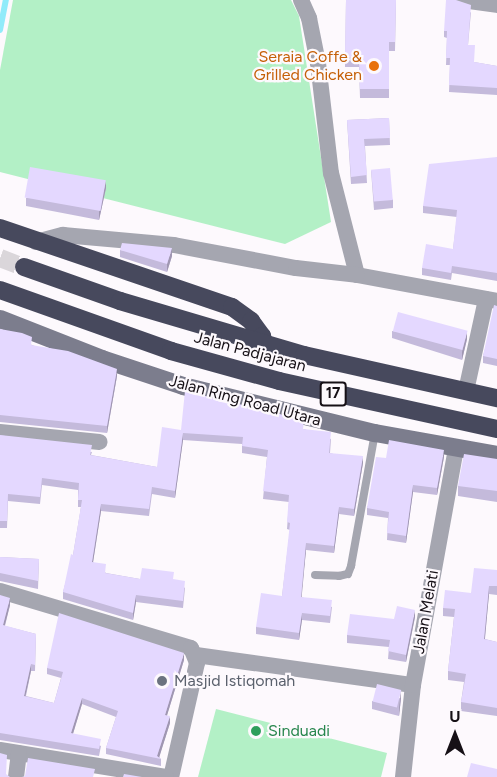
<!DOCTYPE html>
<html>
<head>
<meta charset="utf-8">
<style>
	body { margin:0 }
	#map { position:relative; width:497px; height:777px; overflow:hidden; background:#fdf9fd; font-family:Figtree,sans-serif }
	div>[style] { position:absolute }
	[style*='--x'] { left:calc(var(--x)*1px); top:calc(var(--y)*1px); width:calc(var(--w)*1px); rotate:calc(var(--a)*1deg) }
	.green>* { inset:0; background:#b3f0c6 }
	.stream>* { height:6px; margin:-3px; padding:0 3px; transform-origin:3px; border-radius:3px; background:#91ebfa }
	.highway-tunnel>* { height:18px; margin-top:-9px; transform-origin:0; background:repeating-linear-gradient(90deg,#dad6da 0 18px,transparent 0 27px) }
	.lane>* { height:8px; margin:-4px; padding:0 4px; transform-origin:4px; border-radius:4px; background:#a5a6b0 }
	.street>* { height:16px; margin:-8px; padding:0 8px; transform-origin:8px; border-radius:8px; background:#a5a6b0 }
	.secondary>* { height:18px; margin:-9px; padding:0 9px; transform-origin:9px; border-radius:9px; background:#7c7d8d }
	.highway>* { height:18px; margin:-9px; padding:0 9px; transform-origin:9px; border-radius:9px; background:#47495d }
	.wall>* { inset:0; background:#c4badb }
	.shaded-wall>* { inset:0; background:#a097b2 }
	.building>* { inset:0; background:#e4d8ff; transform-origin:0 0 }
	.dots>* { width:16px; height:16px; translate:-50% -50%; box-sizing:border-box; border:3px solid #fdf9fd; border-radius:50% }
	span { translate:-50% -50%; white-space:nowrap; text-align:center; line-height:1.15; -webkit-text-stroke:4.5px #fdf9fd; paint-order:stroke }
	.shield-label span { padding:2px 4px; background:#fdf9fd; border:2px solid; border-radius:4px; -webkit-text-stroke-width:0 }
	.shield-label { font-size:15px; color:#161016; font-weight:700 }
	.food-label { font-size:16px; color:#c56008 }
	.right { translate:-100% -50%; text-align:right }
	.street-label { font-size:16px; color:#161016 }
	.worship-label { font-size:16px; color:#5b616d }
	.left { translate:0 -50%; text-align:left }
	.leisure-label { font-size:16px; color:#27864d }
	.north { position:absolute; left:425px; top:705px; width:60px; height:60px; -webkit-text-stroke:4px #fdf9fd; paint-order:stroke; rotate:0deg; font-size:16px; font-weight:700; line-height:24px; text-align:center; color:#161016 }
	.north::after { content:''; display:block; margin:auto; width:21px; height:27px; background:#161016; clip-path:polygon(50% 0,100% 100%,50% 72%,0 100%) }
</style>
</head>
<body>
<div id="map">
	<div class="green">
		<i style="clip-path:polygon(13px 0,291px 0,299px 16px,331px 222px,285px 244px,0 172px,0 70px)"></i>
		<i style="clip-path:polygon(216px 709px,387px 753px,381px 777px,198px 777px)"></i>
	</div>
	<div class="stream">
		<i style="--x:0;--y:30;--w:31;--a:-79"></i>
	</div>
	<div class="highway-tunnel">
		<i style="--x:0;--y:258;--w:26;--a:21"></i>
	</div>
	<div class="lane">
		<i style="--x:315;--y:575;--w:24;--a:2"></i>
		<i style="--x:339;--y:576;--w:9;--a:-13"></i>
		<i style="--x:348;--y:574;--w:9;--a:-69"></i>
		<i style="--x:351;--y:566;--w:135;--a:-79.8"></i>
	</div>
	<div class="street">
		<i style="--x:301;--y:0;--w:20;--a:66"></i>
		<i style="--x:309;--y:18;--w:46;--a:78.7"></i>
		<i style="--x:318;--y:63;--w:111;--a:83.3"></i>
		<i style="--x:331;--y:173;--w:105;--a:75.7"></i>
		<i style="--x:357;--y:275;--w:142;--a:10.5"></i>
		<i style="--x:462;--y:0;--w:35;--a:8"></i>
		<i style="--x:36;--y:242;--w:28;--a:-15"></i>
		<i style="--x:63;--y:235;--w:111;--a:5.1"></i>
		<i style="--x:174;--y:245;--w:124;--a:10.7"></i>
		<i style="--x:296;--y:268;--w:61;--a:6.5"></i>
		<i style="--x:466;--y:391;--w:94;--a:-77.7"></i>
		<i style="--x:0;--y:432;--w:100;--a:5.7"></i>
		<i style="--x:0;--y:591;--w:199;--a:16.6"></i>
		<i style="--x:191;--y:648;--w:16;--a:68"></i>
		<i style="--x:197;--y:663;--w:117;--a:102.8"></i>
		<i style="--x:196;--y:655;--w:219;--a:7.9"></i>
		<i style="--x:0;--y:750;--w:168;--a:9.2"></i>
		<i style="--x:16;--y:777;--w:24;--a:-83"></i>
		<i style="--x:403;--y:777;--w:93;--a:-83.8"></i>
		<i style="--x:413;--y:685;--w:241;--a:-79.7"></i>
	</div>
	<div class="secondary">
		<i style="--x:0;--y:319;--w:110;--a:21.4"></i>
		<i style="--x:102;--y:359;--w:85;--a:18.4"></i>
		<i style="--x:183;--y:386;--w:198;--a:13.8"></i>
		<i style="--x:375;--y:433;--w:124;--a:10.2"></i>
	</div>
	<div class="highway">
		<i style="--x:0;--y:228;--w:245;--a:18.8"></i>
		<i style="--x:232;--y:307;--w:24;--a:36"></i>
		<i style="--x:251;--y:321;--w:19;--a:54"></i>
		<i style="--x:262;--y:336;--w:8;--a:76"></i>
		<i style="--x:24;--y:267;--w:102;--a:19.5"></i>
		<i style="--x:120;--y:301;--w:192;--a:16.4"></i>
		<i style="--x:304;--y:355;--w:198;--a:12.6"></i>
		<i style="--x:0;--y:290;--w:182;--a:19.6"></i>
		<i style="--x:171;--y:351;--w:112;--a:15.5"></i>
		<i style="--x:279;--y:381;--w:223;--a:12.4"></i>
	</div>
	<div class="wall">
		<i style="clip-path:polygon(346px 0,396px 0,395px 51px,389px 51px,389px 98px,360px 98px,359px 67px,345px 67px)"></i>
		<i style="clip-path:polygon(471px 12px,468px 45px,474px 62px,497px 66px,497px 95px,449px 92px,450px 65px,446px 65px,447px 38px,444px 37px,444px 31px)"></i>
		<i style="clip-path:polygon(389px 118px,390px 145px,365px 146px,367px 183px,351px 184px,347px 120px)"></i>
		<i style="clip-path:polygon(497px 157px,497px 281px,452px 273px,451px 280px,422px 275px,422px 268px,453px 249px,457px 217px,423px 213px,423px 206px)"></i>
		<i style="clip-path:polygon(371px 170px,393px 200px,393px 208px,374px 210px)"></i>
		<i style="clip-path:polygon(106px 188px,99px 220px,26px 206px,26px 198px)"></i>
		<i style="clip-path:polygon(120px 250px,172px 256px,167px 272px,120px 257px)"></i>
		<i style="clip-path:polygon(497px 306px,497px 366px,483px 363px,483px 356px)"></i>
		<i style="clip-path:polygon(0 329px,32px 345px,117px 376px,107px 433px,0 422px)"></i>
		<i style="clip-path:polygon(392px 331px,467px 339px,462px 360px,392px 338px)"></i>
		<i style="clip-path:polygon(304px 429px,331px 439px,330px 453px,363px 463px,354px 516px,339px 514px,334px 553px,306px 550px,301px 597px,332px 607px,330px 623px,302px 620px,299px 640px,256px 634px,256px 627px,282px 596px,290px 530px,287px 529px,289px 502px,263px 499px,267px 457px,242px 453px,242px 444px,183px 440px,175px 498px,152px 494px,149px 516px,101px 511px,93px 562px,106px 573px,140px 579px,174px 580px,185px 588px,183px 608px,136px 602px,133px 620px,63px 599px,63px 592px,73px 555px,81px 507px,78px 507px,78px 490px,42px 485px,40px 504px,8px 501px,7px 528px,0 528px,0 435px,92px 452px,91px 455px,157px 467px,181px 430px)"></i>
		<i style="clip-path:polygon(444px 457px,437px 495px,413px 492px,406px 543px,387px 540px,388px 518px,367px 515px,367px 508px,386px 458px)"></i>
		<i style="clip-path:polygon(497px 459px,497px 502px,458px 496px,458px 486px)"></i>
		<i style="clip-path:polygon(0 557px,39px 559px,38px 589px,0 581px)"></i>
		<i style="clip-path:polygon(497px 570px,497px 595px,489px 594px,485px 639px,497px 642px,497px 716px,461px 711px,461px 702px,464px 682px,448px 680px,448px 671px,454px 617px,443px 616px,443px 608px,471px 593px)"></i>
		<i style="clip-path:polygon(0 595px,10px 605px,5px 626px,36px 634px,35px 671px,31px 671px,26px 696px,54px 703px,61px 678px,47px 674px,47px 668px,184px 660px,167px 715px,170px 723px,159px 757px,161px 759px,161px 766px,106px 754px,106px 748px,116px 717px,82px 704px,73px 734px,101px 746px,99px 756px,0 740px)"></i>
		<i style="clip-path:polygon(415px 617px,406px 662px,388px 659px,389px 647px,347px 643px,347px 635px,394px 619px)"></i>
		<i style="clip-path:polygon(401px 698px,399px 716px,372px 709px,372px 701px)"></i>
	</div>
	<div class="shaded-wall">
		<i style="clip-path:polygon(106px 181px,106px 188px,99px 220px,99px 212px)"></i>
		<i style="clip-path:polygon(172px 248px,172px 256px,167px 272px,167px 264px)"></i>
		<i style="clip-path:polygon(467px 331px,467px 339px,462px 360px,462px 352px)"></i>
		<i style="clip-path:polygon(117px 369px,117px 376px,107px 433px,107px 426px)"></i>
		<i style="clip-path:polygon(183px 433px,183px 440px,175px 498px,175px 491px)"></i>
		<i style="clip-path:polygon(444px 450px,444px 457px,437px 495px,437px 488px)"></i>
		<i style="clip-path:polygon(363px 456px,363px 463px,354px 516px,354px 509px)"></i>
		<i style="clip-path:polygon(413px 485px,413px 492px,406px 543px,406px 536px)"></i>
		<i style="clip-path:polygon(101px 504px,101px 511px,92px 569px,92px 562px)"></i>
		<i style="clip-path:polygon(339px 507px,339px 514px,334px 553px,334px 546px)"></i>
		<i style="clip-path:polygon(306px 543px,306px 550px,301px 604px,301px 597px)"></i>
		<i style="clip-path:polygon(489px 586px,489px 594px,484px 647px,484px 639px)"></i>
		<i style="clip-path:polygon(136px 595px,136px 602px,133px 620px,133px 613px)"></i>
		<i style="clip-path:polygon(10px 598px,10px 605px,3px 632px,3px 625px)"></i>
		<i style="clip-path:polygon(415px 610px,415px 617px,406px 662px,406px 655px)"></i>
		<i style="clip-path:polygon(302px 613px,302px 620px,299px 640px,299px 633px)"></i>
		<i style="clip-path:polygon(184px 653px,184px 660px,165px 722px,165px 715px)"></i>
		<i style="clip-path:polygon(31px 664px,31px 671px,24px 702px,24px 696px)"></i>
		<i style="clip-path:polygon(401px 690px,401px 698px,399px 716px,399px 708px)"></i>
		<i style="clip-path:polygon(82px 698px,82px 704px,71px 740px,71px 733px)"></i>
		<i style="clip-path:polygon(170px 716px,170px 723px,159px 758px,157px 756px)"></i>
	</div>
	<div class="building">
		<i style="clip-path:polygon(346px 0,396px 0,395px 42px,389px 42px,389px 89px,360px 89px,359px 58px,345px 57px)"></i>
		<i style="clip-path:polygon(446px 0,456px 0,471px 5px,468px 45px,475px 45px,474px 62px,497px 66px,497px 88px,449px 85px,450px 58px,446px 58px,447px 31px,444px 31px)"></i>
		<i style="clip-path:polygon(389px 118px,390px 138px,364px 139px,367px 175px,351px 177px,347px 120px)"></i>
		<i style="clip-path:polygon(497px 157px,497px 273px,452px 266px,451px 273px,422px 268px,426px 244px,453px 249px,457px 210px,423px 206px,429px 164px)"></i>
		<i style="left:30px;top:167px;width:77px;height:31px;rotate:10deg"></i>
		<i style="left:390px;top:168px;width:32px;height:19px;rotate:85deg"></i>
		<i style="clip-path:polygon(122px 243px,172px 248px,167px 264px,120px 250px)"></i>
		<i style="clip-path:polygon(494px 305px,497px 306px,497px 359px,483px 356px)"></i>
		<i style="left:398px;top:312px;width:72px;height:20px;rotate:15deg"></i>
		<i style="clip-path:polygon(0 329px,22px 333px,32px 337px,31px 345px,68px 351px,117px 369px,107px 426px,0 415px)"></i>
		<i style="clip-path:polygon(185px 391px,304px 420px,303px 429px,331px 432px,329px 453px,363px 456px,354px 509px,339px 507px,334px 546px,306px 543px,301px 597px,332px 600px,330px 616px,302px 613px,299px 633px,256px 627px,261px 593px,282px 596px,290px 523px,287px 522px,289px 495px,263px 491px,268px 450px,242px 446px,243px 437px,183px 433px,175px 491px,152px 487px,149px 509px,101px 504px,92px 562px,106px 564px,105px 573px,140px 579px,142px 568px,174px 572px,173px 579px,185px 581px,183px 601px,136px 595px,133px 613px,63px 592px,71px 554px,73px 555px,82px 500px,78px 500px,79px 483px,42px 478px,40px 497px,8px 494px,7px 521px,0 521px,0 435px,92px 445px,90px 455px,157px 467px,162px 427px,181px 430px)"></i>
		<i style="clip-path:polygon(389px 440px,444px 450px,437px 488px,413px 485px,406px 536px,387px 533px,389px 512px,367px 508px,376px 457px,386px 458px)"></i>
		<i style="clip-path:polygon(464px 454px,497px 459px,497px 491px,458px 486px)"></i>
		<i style="clip-path:polygon(0 557px,39px 559px,38px 581px,0 573px)"></i>
		<i style="clip-path:polygon(474px 568px,497px 570px,497px 586px,489px 586px,484px 639px,497px 642px,497px 708px,461px 702px,466px 674px,448px 671px,455px 609px,443px 608px,445px 590px,471px 593px)"></i>
		<i style="clip-path:polygon(0 595px,10px 598px,3px 625px,36px 634px,35px 665px,31px 664px,24px 696px,54px 703px,63px 672px,47px 668px,59px 613px,184px 653px,165px 715px,170px 716px,157px 756px,161px 759px,106px 748px,118px 711px,82px 698px,71px 733px,101px 739px,99px 749px,0 733px)"></i>
		<i style="clip-path:polygon(397px 606px,415px 610px,406px 655px,388px 651px,390px 640px,347px 635px,350px 614px,394px 619px)"></i>
		<i style="left:377px;top:684px;width:25px;height:18px;rotate:14deg"></i>
		<i style="clip-path:polygon(0 753px,7px 755px,6px 774px,10px 777px,0 777px)"></i>
		<i style="clip-path:polygon(28px 758px,95px 769px,93px 777px,94px 777px,22px 777px,25px 776px)"></i>
		<i style="clip-path:polygon(471px 763px,497px 769px,497px 777px,467px 777px)"></i>
		<i style="clip-path:polygon(124px 774px,142px 777px,123px 777px)"></i>
	</div>
	<div class="dots">
		<i style="left:374px;top:66px;background:#e8710a"></i>
		<i style="left:162px;top:681px;background:#6b7280"></i>
		<i style="left:256px;top:731px;background:#2e9e5b"></i>
	</div>
	<div class="shield-label">
		<span style="left:333px;top:394px">17</span>
	</div>
	<div class="food-label">
		<span class="right" style="left:362px;top:66px">Seraia Coffe &amp;<br>Grilled Chicken</span>
	</div>
	<div class="street-label">
		<span style="left:250px;top:352px;rotate:15deg">Jalan Padjajaran</span>
		<span style="left:245px;top:401px;rotate:15deg">Jalan Ring Road Utara</span>
		<span style="left:426px;top:612px;rotate:-80deg">Jalan Melati</span>
	</div>
	<div class="worship-label">
		<span class="left" style="left:174px;top:681px">Masjid Istiqomah</span>
	</div>
	<div class="leisure-label">
		<span class="left" style="left:268px;top:731px">Sinduadi</span>
	</div>
	<div class="north">U</div>
</div>
</body>
</html>
